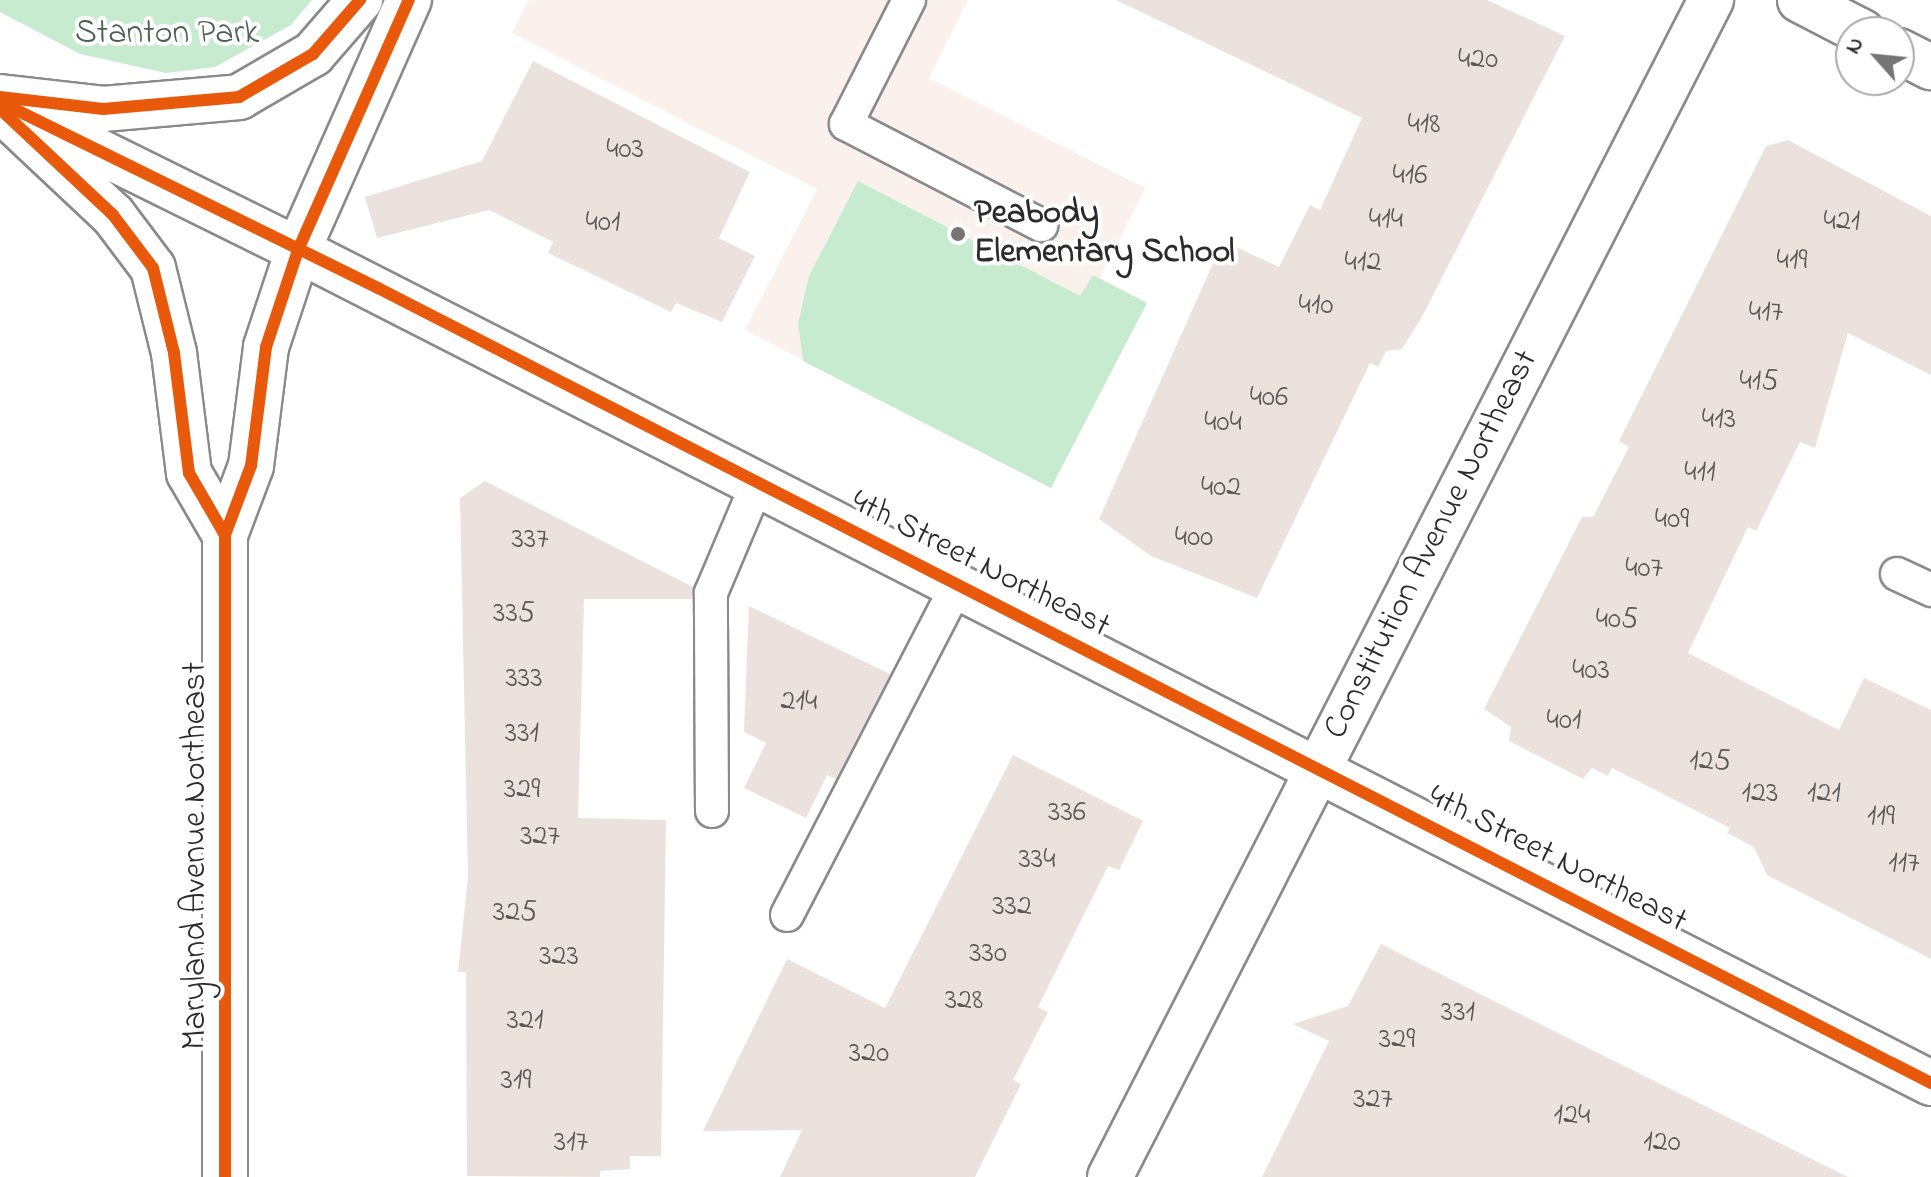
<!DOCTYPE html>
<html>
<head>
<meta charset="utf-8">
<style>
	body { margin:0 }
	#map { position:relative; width:1931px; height:1177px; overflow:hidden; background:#fff; font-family:"Indie Flower",sans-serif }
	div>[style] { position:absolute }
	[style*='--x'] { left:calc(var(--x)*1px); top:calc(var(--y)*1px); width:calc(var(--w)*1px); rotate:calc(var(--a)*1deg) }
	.built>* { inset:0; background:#faf1ed }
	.green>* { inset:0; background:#c7ebce }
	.building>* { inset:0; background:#ece2dd }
	.roads { filter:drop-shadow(2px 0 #8a8a8a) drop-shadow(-2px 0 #8a8a8a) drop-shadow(0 2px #8a8a8a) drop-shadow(0 -2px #8a8a8a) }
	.service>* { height:32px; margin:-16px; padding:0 16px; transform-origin:16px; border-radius:16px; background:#fff }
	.minor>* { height:44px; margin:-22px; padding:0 22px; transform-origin:22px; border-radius:22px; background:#fff }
	.secondary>* { height:44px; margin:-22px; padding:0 22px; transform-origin:22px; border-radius:22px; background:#fff }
	.primary>* { height:44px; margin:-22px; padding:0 22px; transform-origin:22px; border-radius:22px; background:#fff }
	.cycleway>* { height:12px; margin:-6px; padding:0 6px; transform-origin:6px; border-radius:6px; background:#e8590c }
	.dots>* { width:22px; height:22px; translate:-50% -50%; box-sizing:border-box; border:4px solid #fff; border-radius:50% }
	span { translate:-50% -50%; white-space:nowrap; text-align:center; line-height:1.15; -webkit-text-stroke:8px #fff; paint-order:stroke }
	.number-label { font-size:30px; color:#5b5958 }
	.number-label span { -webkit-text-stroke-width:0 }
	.park-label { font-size:34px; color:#4c6050 }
	.poi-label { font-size:34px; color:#2b2b2b; font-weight:700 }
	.left { translate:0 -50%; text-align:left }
	.street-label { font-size:34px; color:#2b2b2b }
	.north { position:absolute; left:1835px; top:16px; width:80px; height:80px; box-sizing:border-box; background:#fff; border:2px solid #aaa; border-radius:50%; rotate:297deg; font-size:22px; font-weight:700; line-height:32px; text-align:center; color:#2b2b2b }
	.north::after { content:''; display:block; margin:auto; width:28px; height:36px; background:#757575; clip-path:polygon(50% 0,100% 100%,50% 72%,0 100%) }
</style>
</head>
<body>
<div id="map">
	<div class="built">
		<i style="clip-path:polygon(529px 0,968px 0,929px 78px,1145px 188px,1100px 278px,1147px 303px,1051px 488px,745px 330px,817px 189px,512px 33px)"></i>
	</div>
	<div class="green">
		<i style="clip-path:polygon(0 0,312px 0,291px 25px,215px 67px,166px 73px,80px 54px,0 12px)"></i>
		<i style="clip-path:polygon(858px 181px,1080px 296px,1093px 275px,1147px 303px,1051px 488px,803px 361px,798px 323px,809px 276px)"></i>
	</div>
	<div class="building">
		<i style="clip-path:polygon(1116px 0,1487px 0,1565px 36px,1422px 317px,1402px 349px,1386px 351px,1378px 367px,1370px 363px,1257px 598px,1151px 556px,1099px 519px,1223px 241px,1279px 267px,1310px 205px,1320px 210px,1362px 118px)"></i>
		<i style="clip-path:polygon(533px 61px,750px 172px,719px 238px,755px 256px,722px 322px,676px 303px,671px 312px,548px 253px,553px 242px,489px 210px,377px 238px,365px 197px,482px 161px)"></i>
		<i style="clip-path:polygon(1788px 140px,1931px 216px,1931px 375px,1848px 333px,1815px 448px,1800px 442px,1756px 531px,1748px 527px,1688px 653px,1839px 730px,1864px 678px,1931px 710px,1931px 959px,1767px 875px,1754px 847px,1727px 833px,1730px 828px,1612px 768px,1608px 776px,1592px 768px,1583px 779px,1509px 741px,1511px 727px,1484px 709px,1582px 517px,1593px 517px,1629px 447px,1619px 441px,1766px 146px)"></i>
		<i style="clip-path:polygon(485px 481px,693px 587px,692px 599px,584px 599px,578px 818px,666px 820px,661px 1156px,630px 1156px,630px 1169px,600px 1171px,600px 1177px,467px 1176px,466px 972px,458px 972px,468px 877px,460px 498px)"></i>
		<i style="clip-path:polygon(749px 606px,890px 674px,836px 779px,827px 775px,806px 818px,744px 788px,766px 743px,744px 732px)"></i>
		<i style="clip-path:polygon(1013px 755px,1143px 821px,1119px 870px,1108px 866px,1038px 1007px,1048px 1012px,1013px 1080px,1021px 1084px,975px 1177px,780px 1177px,802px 1130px,703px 1131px,787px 959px,885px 1008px)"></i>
		<i style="clip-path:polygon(1381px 944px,1548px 1028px,1848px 1177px,1262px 1177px,1329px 1041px,1293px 1024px,1348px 1006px)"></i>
	</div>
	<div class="roads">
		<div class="service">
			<i style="--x:909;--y:0;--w:139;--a:116.9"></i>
			<i style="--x:846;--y:124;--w:220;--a:27.4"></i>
			<i style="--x:1897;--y:574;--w:38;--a:25"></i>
			<i style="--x:712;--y:811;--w:218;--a:-90.3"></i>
			<i style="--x:711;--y:593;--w:121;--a:-67.1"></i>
			<i style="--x:787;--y:915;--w:371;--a:-62.7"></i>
		</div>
		<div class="minor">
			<i style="--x:1800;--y:0;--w:70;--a:27.3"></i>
			<i style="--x:1899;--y:51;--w:36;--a:27"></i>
		</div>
		<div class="secondary">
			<i style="--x:298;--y:250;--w:1833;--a:27.03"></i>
			<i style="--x:1110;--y:1177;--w:1322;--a:-62.95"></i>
		</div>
		<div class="primary">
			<i style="--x:0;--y:97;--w:104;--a:6.6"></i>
			<i style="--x:103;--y:109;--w:137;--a:-5"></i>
			<i style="--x:239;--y:97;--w:86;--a:-30.2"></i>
			<i style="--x:313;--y:54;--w:72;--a:-49"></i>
			<i style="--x:0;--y:109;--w:155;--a:43.2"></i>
			<i style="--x:113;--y:215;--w:66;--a:53"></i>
			<i style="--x:153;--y:268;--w:88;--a:76.1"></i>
			<i style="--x:174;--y:353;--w:121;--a:82.9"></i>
			<i style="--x:189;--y:473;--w:72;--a:59.9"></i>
			<i style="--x:27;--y:116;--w:302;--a:26.3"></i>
			<i style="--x:225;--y:1177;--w:642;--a:-90"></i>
			<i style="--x:225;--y:535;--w:74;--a:-69.4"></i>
			<i style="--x:251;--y:466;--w:120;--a:-82.8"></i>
			<i style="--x:266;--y:347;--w:102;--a:-71.7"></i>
			<i style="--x:298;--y:250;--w:274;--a:-66.1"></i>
		</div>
	</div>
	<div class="cycleway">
		<i style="--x:0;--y:97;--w:104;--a:6.6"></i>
		<i style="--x:103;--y:109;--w:137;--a:-5"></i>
		<i style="--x:239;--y:97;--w:86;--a:-30.2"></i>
		<i style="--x:313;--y:54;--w:72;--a:-49"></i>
		<i style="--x:0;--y:102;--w:421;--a:26.2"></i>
		<i style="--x:378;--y:288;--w:1745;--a:27.11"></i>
		<i style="--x:2;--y:111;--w:152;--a:43.1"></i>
		<i style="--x:113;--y:215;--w:66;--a:53"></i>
		<i style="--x:153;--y:268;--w:88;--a:76.1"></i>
		<i style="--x:174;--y:353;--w:121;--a:82.9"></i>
		<i style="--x:189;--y:473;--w:72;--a:59.9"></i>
		<i style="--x:225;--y:1177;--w:642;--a:-90"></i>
		<i style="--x:225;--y:535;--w:74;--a:-69.4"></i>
		<i style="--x:251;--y:466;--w:120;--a:-82.8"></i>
		<i style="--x:266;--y:347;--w:102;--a:-71.7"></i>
		<i style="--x:298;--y:250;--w:274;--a:-66.1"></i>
	</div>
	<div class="dots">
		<i style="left:958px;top:234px;background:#757575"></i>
	</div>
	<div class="number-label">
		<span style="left:1478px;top:60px">420</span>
		<span style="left:1424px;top:125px">418</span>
		<span style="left:625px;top:150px">403</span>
		<span style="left:1410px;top:176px">416</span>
		<span style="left:1386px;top:220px">414</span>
		<span style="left:1842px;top:222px">421</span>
		<span style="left:603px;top:223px">401</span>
		<span style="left:1792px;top:261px">419</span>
		<span style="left:1363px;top:263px">412</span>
		<span style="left:1316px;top:306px">410</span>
		<span style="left:1766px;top:313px">417</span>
		<span style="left:1759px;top:382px">415</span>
		<span style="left:1269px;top:398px">406</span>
		<span style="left:1719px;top:420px">413</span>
		<span style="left:1223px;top:423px">404</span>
		<span style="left:1700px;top:473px">411</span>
		<span style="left:1221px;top:488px">402</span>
		<span style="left:1672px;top:520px">409</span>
		<span style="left:1194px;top:538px">400</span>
		<span style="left:530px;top:540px">337</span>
		<span style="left:1644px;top:569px">407</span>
		<span style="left:514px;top:614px">335</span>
		<span style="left:1617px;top:620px">405</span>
		<span style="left:1591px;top:671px">403</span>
		<span style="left:524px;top:679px">333</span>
		<span style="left:799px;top:702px">214</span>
		<span style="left:1564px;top:721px">401</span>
		<span style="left:522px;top:734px">331</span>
		<span style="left:1710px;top:762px">125</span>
		<span style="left:522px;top:790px">329</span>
		<span style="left:1760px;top:794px">123</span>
		<span style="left:1824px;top:794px">121</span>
		<span style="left:1067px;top:813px">336</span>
		<span style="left:1881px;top:817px">119</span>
		<span style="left:540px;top:837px">327</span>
		<span style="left:1037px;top:860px">334</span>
		<span style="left:1904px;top:864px">117</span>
		<span style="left:1012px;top:907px">332</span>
		<span style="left:515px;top:913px">325</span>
		<span style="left:988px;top:954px">330</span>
		<span style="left:559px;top:957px">323</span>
		<span style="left:964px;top:1001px">328</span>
		<span style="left:1458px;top:1013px">331</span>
		<span style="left:525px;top:1021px">321</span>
		<span style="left:1397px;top:1040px">329</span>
		<span style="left:869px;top:1054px">320</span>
		<span style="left:516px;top:1081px">319</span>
		<span style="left:1373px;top:1100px">327</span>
		<span style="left:1572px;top:1116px">124</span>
		<span style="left:571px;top:1143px">317</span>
		<span style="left:1662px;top:1143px">120</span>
	</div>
	<div class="park-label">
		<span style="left:167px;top:35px">Stanton Park</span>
	</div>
	<div class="poi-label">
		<span class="left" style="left:974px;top:234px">Peabody<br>Elementary School</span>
	</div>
	<div class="street-label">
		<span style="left:1432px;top:545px;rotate:-63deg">Constitution Avenue Northeast</span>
		<span style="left:980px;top:565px;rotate:27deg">4th Street Northeast</span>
		<span style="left:197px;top:856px;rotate:-90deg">Maryland Avenue Northeast</span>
		<span style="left:1557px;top:860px;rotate:27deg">4th Street Northeast</span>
	</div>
	<div class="north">N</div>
</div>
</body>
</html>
